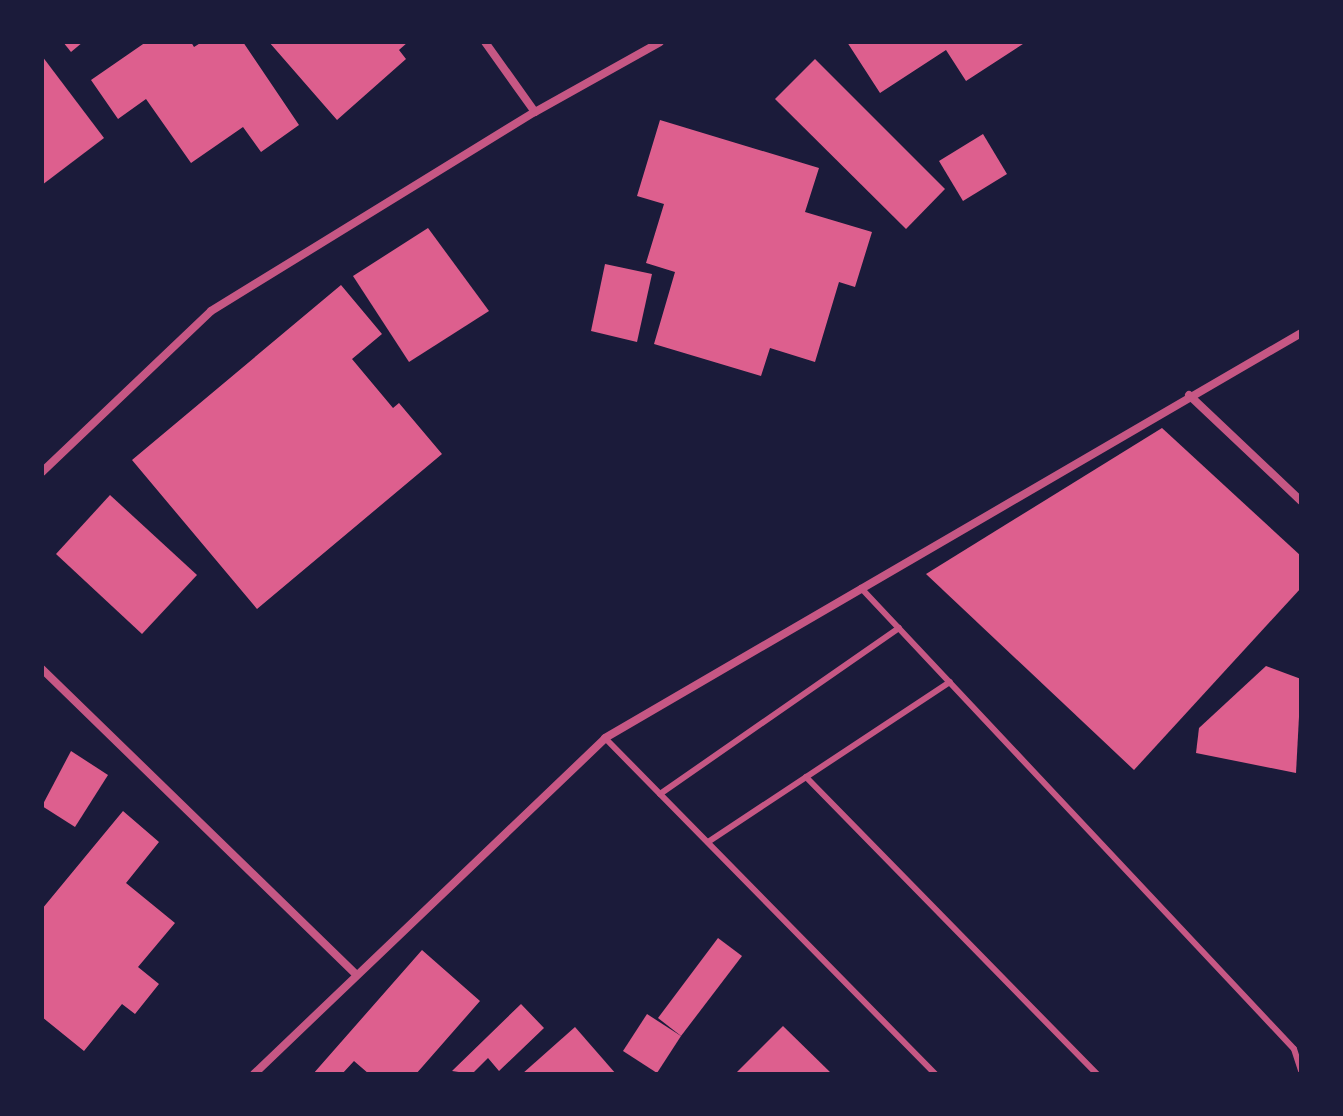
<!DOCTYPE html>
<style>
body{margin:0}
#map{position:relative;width:1343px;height:1116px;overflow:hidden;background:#1b1b3a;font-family:Manrope,sans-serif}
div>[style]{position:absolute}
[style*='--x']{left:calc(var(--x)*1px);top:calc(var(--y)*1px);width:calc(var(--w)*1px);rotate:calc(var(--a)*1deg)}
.building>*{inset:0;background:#dd5f8e}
.service>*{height:6px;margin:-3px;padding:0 3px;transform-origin:3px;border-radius:3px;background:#c65784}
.minor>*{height:8px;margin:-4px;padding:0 4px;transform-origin:4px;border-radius:4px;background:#c65784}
span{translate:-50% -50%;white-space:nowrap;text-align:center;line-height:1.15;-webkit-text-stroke:7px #1b1b3a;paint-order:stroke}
.frame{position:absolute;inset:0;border:44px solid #1b1b3a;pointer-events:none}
</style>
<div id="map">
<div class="building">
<div style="clip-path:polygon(63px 42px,83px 42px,71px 52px)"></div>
<div style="clip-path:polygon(146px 42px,191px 42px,194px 47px,202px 42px,243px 42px,299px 125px,261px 152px,243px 127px,191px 163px,146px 99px,118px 119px,91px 80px)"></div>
<div style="clip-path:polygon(269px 42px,408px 42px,399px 50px,406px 59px,337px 120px)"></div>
<div style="clip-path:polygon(847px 42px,1026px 42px,966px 81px,946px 50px,880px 93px)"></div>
<div style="clip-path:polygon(42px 56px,104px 138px,42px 185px)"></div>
<div style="clip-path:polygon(815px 59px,945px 189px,906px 229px,775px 99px)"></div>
<div style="clip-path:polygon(660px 120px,819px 168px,805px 212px,872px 232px,855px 287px,839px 282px,815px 362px,770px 348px,761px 376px,654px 344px,675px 272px,646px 263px,664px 204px,637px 196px)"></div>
<div style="clip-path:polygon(983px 134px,1007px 174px,963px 201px,939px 161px)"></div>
<div style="clip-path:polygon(428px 228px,489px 311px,409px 362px,353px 276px)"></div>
<div style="clip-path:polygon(605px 264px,652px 274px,637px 342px,591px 331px)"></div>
<div style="clip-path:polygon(341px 285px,382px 334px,352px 359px,393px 408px,399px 403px,442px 454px,257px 609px,132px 460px)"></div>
<div style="clip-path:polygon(1162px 428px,1301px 556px,1301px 588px,1134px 770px,926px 574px)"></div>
<div style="clip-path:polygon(110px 495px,197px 575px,142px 634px,56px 554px)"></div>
<div style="clip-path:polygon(1266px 666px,1301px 679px,1296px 773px,1196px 753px,1199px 728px)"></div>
<div style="clip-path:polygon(71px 751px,108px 775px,75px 827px,42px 806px)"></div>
<div style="clip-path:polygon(123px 811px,159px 842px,126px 883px,175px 923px,138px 967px,159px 984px,135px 1014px,122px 1004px,84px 1051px,42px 1017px,42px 909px)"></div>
<div style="clip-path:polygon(718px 938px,742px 956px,681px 1036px,658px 1018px)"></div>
<div style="clip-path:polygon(422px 950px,480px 1001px,416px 1074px,369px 1074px,354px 1061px,342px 1074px,313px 1074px)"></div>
<div style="clip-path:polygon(521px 1004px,544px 1028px,499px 1071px,488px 1058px,472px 1074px,452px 1071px)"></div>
<div style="clip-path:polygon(647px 1014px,681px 1036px,657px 1073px,623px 1051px)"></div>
<div style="clip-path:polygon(783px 1026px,832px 1074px,735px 1074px)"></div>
<div style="clip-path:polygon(575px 1027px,616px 1074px,522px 1074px)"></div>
</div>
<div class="service">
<div style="--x:861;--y:588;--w:632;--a:46.79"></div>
<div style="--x:1294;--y:1049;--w:23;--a:72"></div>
<div style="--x:605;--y:738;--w:471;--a:45.5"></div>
<div style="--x:806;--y:777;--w:416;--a:45.6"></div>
<div style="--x:660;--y:794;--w:291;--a:-34.8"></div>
<div style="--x:708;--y:842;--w:290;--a:-33.5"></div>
</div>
<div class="minor">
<div style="--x:485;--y:42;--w:86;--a:54.5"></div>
<div style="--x:1189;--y:395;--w:154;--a:43.4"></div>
<div style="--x:42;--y:472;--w:233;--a:-43.6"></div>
<div style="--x:211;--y:311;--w:380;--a:-31.6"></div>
<div style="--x:535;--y:112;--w:143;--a:-29.2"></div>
<div style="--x:42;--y:669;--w:438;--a:44.2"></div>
<div style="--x:254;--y:1074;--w:486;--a:-43.7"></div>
<div style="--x:605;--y:738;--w:805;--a:-30.19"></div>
</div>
<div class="frame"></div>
</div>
